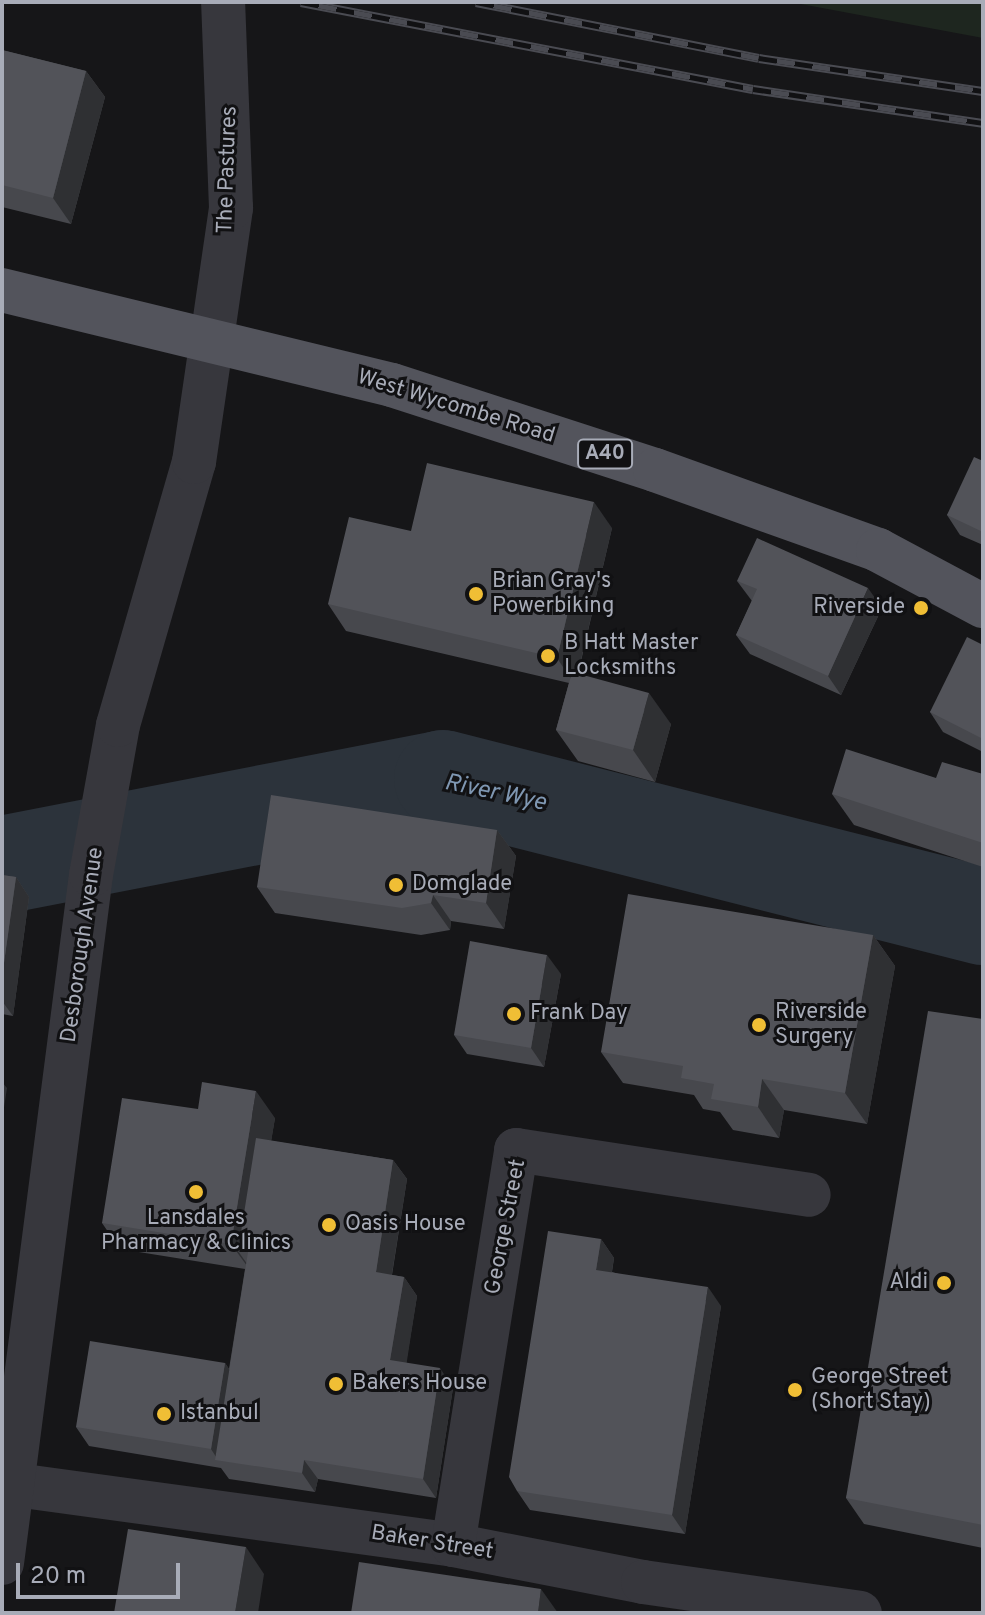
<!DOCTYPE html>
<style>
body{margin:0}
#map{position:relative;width:985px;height:1615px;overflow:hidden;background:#161618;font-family:Overpass,sans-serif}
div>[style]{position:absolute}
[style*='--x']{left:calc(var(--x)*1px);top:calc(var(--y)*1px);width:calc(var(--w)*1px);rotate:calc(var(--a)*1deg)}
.green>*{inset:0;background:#1e261f}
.river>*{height:98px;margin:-49px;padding:0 49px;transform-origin:49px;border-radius:49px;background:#2c333b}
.minor>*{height:44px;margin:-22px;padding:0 22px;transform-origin:22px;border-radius:22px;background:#37373d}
.major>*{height:44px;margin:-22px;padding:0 22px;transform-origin:22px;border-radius:22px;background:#53545c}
.rail>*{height:9px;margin-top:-4.5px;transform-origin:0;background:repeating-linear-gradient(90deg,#111113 0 18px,#4a4b52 0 36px);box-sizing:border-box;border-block:2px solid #4a4b52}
.wall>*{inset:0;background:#47484d}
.shaded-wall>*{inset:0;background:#2f3033}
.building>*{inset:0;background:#525359}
.dots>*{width:22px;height:22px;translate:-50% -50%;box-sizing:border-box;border:4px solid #111113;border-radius:50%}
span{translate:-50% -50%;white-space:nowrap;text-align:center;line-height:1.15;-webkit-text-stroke:6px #111113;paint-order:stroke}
.shield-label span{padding:2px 6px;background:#111113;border:2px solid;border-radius:6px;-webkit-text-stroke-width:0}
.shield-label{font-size:20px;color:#a8acb8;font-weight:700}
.street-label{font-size:22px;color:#a8acb8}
.poi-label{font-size:22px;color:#a8acb8}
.left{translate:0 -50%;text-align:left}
.right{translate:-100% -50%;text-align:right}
.water-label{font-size:24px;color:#7f97b2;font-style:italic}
.frame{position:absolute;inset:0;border:4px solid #a8acb8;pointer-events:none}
.scale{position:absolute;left:16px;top:1563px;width:164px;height:36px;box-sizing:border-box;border:4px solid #a8acb8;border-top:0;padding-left:10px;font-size:24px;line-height:28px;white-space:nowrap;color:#a8acb8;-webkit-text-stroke:6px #111113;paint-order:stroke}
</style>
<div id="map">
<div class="green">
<div style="clip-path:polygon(790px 2px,983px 2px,983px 38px)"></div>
</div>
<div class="river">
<div style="--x:2;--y:865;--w:449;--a:-11"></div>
<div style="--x:443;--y:779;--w:557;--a:14.24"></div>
</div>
<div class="minor">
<div style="--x:2;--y:1483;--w:455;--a:7.8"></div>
<div style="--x:453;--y:1545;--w:194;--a:11"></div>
<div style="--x:643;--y:1582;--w:219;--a:8.1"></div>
<div style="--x:453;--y:1545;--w:400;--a:-80.9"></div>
<div style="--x:516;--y:1150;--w:296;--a:8.7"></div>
<div style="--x:2;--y:1563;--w:694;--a:-82.63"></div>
<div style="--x:91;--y:875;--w:152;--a:-79.8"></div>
<div style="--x:118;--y:725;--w:274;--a:-73.9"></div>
<div style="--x:194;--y:462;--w:257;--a:-81.7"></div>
<div style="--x:231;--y:208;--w:206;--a:-92.2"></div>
</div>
<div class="major">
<div style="--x:2;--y:290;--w:401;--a:13.7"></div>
<div style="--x:392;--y:385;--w:276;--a:17.9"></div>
<div style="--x:655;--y:470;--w:237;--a:19.7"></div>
<div style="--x:878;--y:550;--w:119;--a:28.1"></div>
</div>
<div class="rail">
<div style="--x:301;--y:2;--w:460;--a:10.9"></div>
<div style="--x:753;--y:89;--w:232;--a:8.4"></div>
<div style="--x:476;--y:2;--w:288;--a:11.2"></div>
<div style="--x:759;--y:58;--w:226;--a:8.4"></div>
</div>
<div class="wall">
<div style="clip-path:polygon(2px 50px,86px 71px,105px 97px,71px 224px,2px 207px)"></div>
<div style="clip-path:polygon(983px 461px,983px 545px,960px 535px,947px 515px)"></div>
<div style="clip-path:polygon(612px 528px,578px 674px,671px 724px,655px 782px,578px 761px,556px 730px,569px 683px,346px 631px,328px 604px)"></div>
<div style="clip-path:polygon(737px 581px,882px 608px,841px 695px,750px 654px,736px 635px,752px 601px)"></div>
<div style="clip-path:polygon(983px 645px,983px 752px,943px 732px,930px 712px)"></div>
<div style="clip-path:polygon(983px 774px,983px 867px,854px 825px,832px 794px,936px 778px)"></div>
<div style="clip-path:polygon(497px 830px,516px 856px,504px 929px,451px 921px,450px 930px,421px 935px,275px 913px,257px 887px)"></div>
<div style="clip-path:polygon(2px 875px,16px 877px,29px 897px,13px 1016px,2px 1014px)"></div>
<div style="clip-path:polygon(873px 935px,895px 966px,867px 1124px,784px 1110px,779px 1138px,733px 1130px,720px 1112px,703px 1109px,694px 1095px,623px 1083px,601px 1052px)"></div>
<div style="clip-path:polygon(561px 974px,544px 1067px,467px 1054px,454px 1035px)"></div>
<div style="clip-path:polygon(983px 1019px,983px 1548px,864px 1524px,846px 1498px)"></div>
<div style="clip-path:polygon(198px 1109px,275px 1118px,271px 1141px,393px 1160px,407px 1179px,392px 1275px,404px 1277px,417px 1296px,406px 1363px,453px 1388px,436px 1498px,318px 1479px,315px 1492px,229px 1479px,221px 1468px,89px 1446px,76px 1427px,225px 1363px,229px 1369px,245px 1269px,120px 1249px,102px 1223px)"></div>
<div style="clip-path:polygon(601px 1239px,614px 1258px,612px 1272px,721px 1306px,685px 1534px,530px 1510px,517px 1491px)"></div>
</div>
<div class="shaded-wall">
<div style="clip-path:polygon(86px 71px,105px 97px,71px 224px,53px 198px)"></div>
<div style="clip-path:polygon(594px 502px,612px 528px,575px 685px,557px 658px)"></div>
<div style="clip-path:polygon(868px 588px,882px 608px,841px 695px,828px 676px)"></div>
<div style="clip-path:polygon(649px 693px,671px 724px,655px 782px,633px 750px)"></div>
<div style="clip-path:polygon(497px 830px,516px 856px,504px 929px,486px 903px)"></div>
<div style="clip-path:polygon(16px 877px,29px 897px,13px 1016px,2px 1001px,2px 977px)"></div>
<div style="clip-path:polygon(433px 895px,451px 921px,450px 930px,431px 903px)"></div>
<div style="clip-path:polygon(873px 935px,895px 966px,867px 1124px,845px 1093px)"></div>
<div style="clip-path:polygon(547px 955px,561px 974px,544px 1067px,531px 1048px)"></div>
<div style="clip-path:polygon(762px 1079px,784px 1110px,779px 1138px,758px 1107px)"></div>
<div style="clip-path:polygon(2px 1082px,7px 1088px,2px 1120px)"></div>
<div style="clip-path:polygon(256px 1091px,275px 1118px,252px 1258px,248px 1252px,238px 1251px,250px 1268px,250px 1270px,231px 1244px)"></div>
<div style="clip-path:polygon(393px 1160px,407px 1179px,389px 1292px,376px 1272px)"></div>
<div style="clip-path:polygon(601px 1239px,614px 1258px,609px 1289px,596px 1270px)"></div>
<div style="clip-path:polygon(404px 1277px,417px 1296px,404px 1380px,390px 1360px)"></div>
<div style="clip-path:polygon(708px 1287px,721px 1306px,685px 1534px,672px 1515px)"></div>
<div style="clip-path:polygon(225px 1363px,238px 1382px,218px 1460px,211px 1449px)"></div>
<div style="clip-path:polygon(440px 1368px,453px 1388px,436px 1498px,423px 1479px)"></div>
<div style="clip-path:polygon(304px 1460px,318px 1479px,315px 1492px,302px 1473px)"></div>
<div style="clip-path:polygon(246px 1547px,264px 1574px,258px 1613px,235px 1613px)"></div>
<div style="clip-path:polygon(541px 1589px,558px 1613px,538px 1613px)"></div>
</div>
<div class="building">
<div style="clip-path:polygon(2px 50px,86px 71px,53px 198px,2px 185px)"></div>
<div style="clip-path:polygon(974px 457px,983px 461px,983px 532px,947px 515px)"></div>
<div style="clip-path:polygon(427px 463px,594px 502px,557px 658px,328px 604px,349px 517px,411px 531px)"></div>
<div style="clip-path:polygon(757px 538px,868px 588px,828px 676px,736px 635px,757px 589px,737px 581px)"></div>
<div style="clip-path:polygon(967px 637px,983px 645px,983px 739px,930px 712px)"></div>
<div style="clip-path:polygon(572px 672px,649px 693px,633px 750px,556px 730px)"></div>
<div style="clip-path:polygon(846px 749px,936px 778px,942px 762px,983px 774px,983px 843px,832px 794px)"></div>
<div style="clip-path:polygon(271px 795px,497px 830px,486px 903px,433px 895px,431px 903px,402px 908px,257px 887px)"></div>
<div style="clip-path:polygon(2px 875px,16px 877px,2px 977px)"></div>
<div style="clip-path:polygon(628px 894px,873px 935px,845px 1093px,762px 1079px,758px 1107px,711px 1099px,714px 1084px,681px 1078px,683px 1066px,601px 1052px)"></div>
<div style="clip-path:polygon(470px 941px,547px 955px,531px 1048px,454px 1035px)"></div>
<div style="clip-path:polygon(928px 1011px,983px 1019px,983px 1525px,846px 1498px)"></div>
<div style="clip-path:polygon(202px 1082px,256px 1091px,231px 1244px,102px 1223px,122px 1098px,198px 1109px)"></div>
<div style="clip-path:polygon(256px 1138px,393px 1160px,376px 1272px,404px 1277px,390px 1360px,440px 1368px,423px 1479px,304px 1460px,302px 1473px,215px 1460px,248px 1252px,238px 1251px)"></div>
<div style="clip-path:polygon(548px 1231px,601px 1239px,596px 1270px,708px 1287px,672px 1515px,517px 1491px,509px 1477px)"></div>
<div style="clip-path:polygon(90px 1341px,225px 1363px,211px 1449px,76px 1427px)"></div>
<div style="clip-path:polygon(128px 1529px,246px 1547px,235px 1613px,114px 1613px)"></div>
<div style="clip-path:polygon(359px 1562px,541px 1589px,538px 1613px,351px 1613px)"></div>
</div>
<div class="dots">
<div style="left:476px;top:594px;background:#f0be35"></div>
<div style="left:921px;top:608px;background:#f0be35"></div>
<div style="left:548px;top:656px;background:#f0be35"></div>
<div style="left:396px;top:885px;background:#f0be35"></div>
<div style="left:514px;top:1014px;background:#f0be35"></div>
<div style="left:759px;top:1025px;background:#f0be35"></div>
<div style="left:196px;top:1192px;background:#f0be35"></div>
<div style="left:329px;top:1225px;background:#f0be35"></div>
<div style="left:944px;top:1283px;background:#f0be35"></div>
<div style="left:336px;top:1384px;background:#f0be35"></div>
<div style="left:795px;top:1390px;background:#f0be35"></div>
<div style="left:164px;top:1414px;background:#f0be35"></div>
</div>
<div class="shield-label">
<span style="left:605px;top:454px">A40</span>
</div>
<div class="street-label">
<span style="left:228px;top:170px;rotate:-88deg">The Pastures</span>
<span style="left:456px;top:407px;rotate:17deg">West Wycombe Road</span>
<span style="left:83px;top:945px;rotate:-82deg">Desborough Avenue</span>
<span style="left:506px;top:1227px;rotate:-79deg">George Street</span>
<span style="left:432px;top:1543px;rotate:9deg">Baker Street</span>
</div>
<div class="poi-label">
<span class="left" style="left:492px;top:594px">Brian Gray's<br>Powerbiking</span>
<span class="right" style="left:905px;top:608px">Riverside</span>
<span class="left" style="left:564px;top:656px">B Hatt Master<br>Locksmiths</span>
<span class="left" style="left:412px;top:885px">Domglade</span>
<span class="left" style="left:775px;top:1025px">Riverside<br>Surgery</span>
<span class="left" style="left:530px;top:1014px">Frank Day</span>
<span style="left:196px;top:1231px">Lansdales<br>Pharmacy &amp; Clinics</span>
<span class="left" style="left:345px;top:1225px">Oasis House</span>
<span class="right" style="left:928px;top:1283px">Aldi</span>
<span class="left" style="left:811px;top:1390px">George Street<br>(Short Stay)</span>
<span class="left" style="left:352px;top:1384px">Bakers House</span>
<span class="left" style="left:180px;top:1414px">Istanbul</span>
</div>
<div class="water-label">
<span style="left:495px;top:794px;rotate:12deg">River Wye</span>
</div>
<div class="frame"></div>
<div class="scale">20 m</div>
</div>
